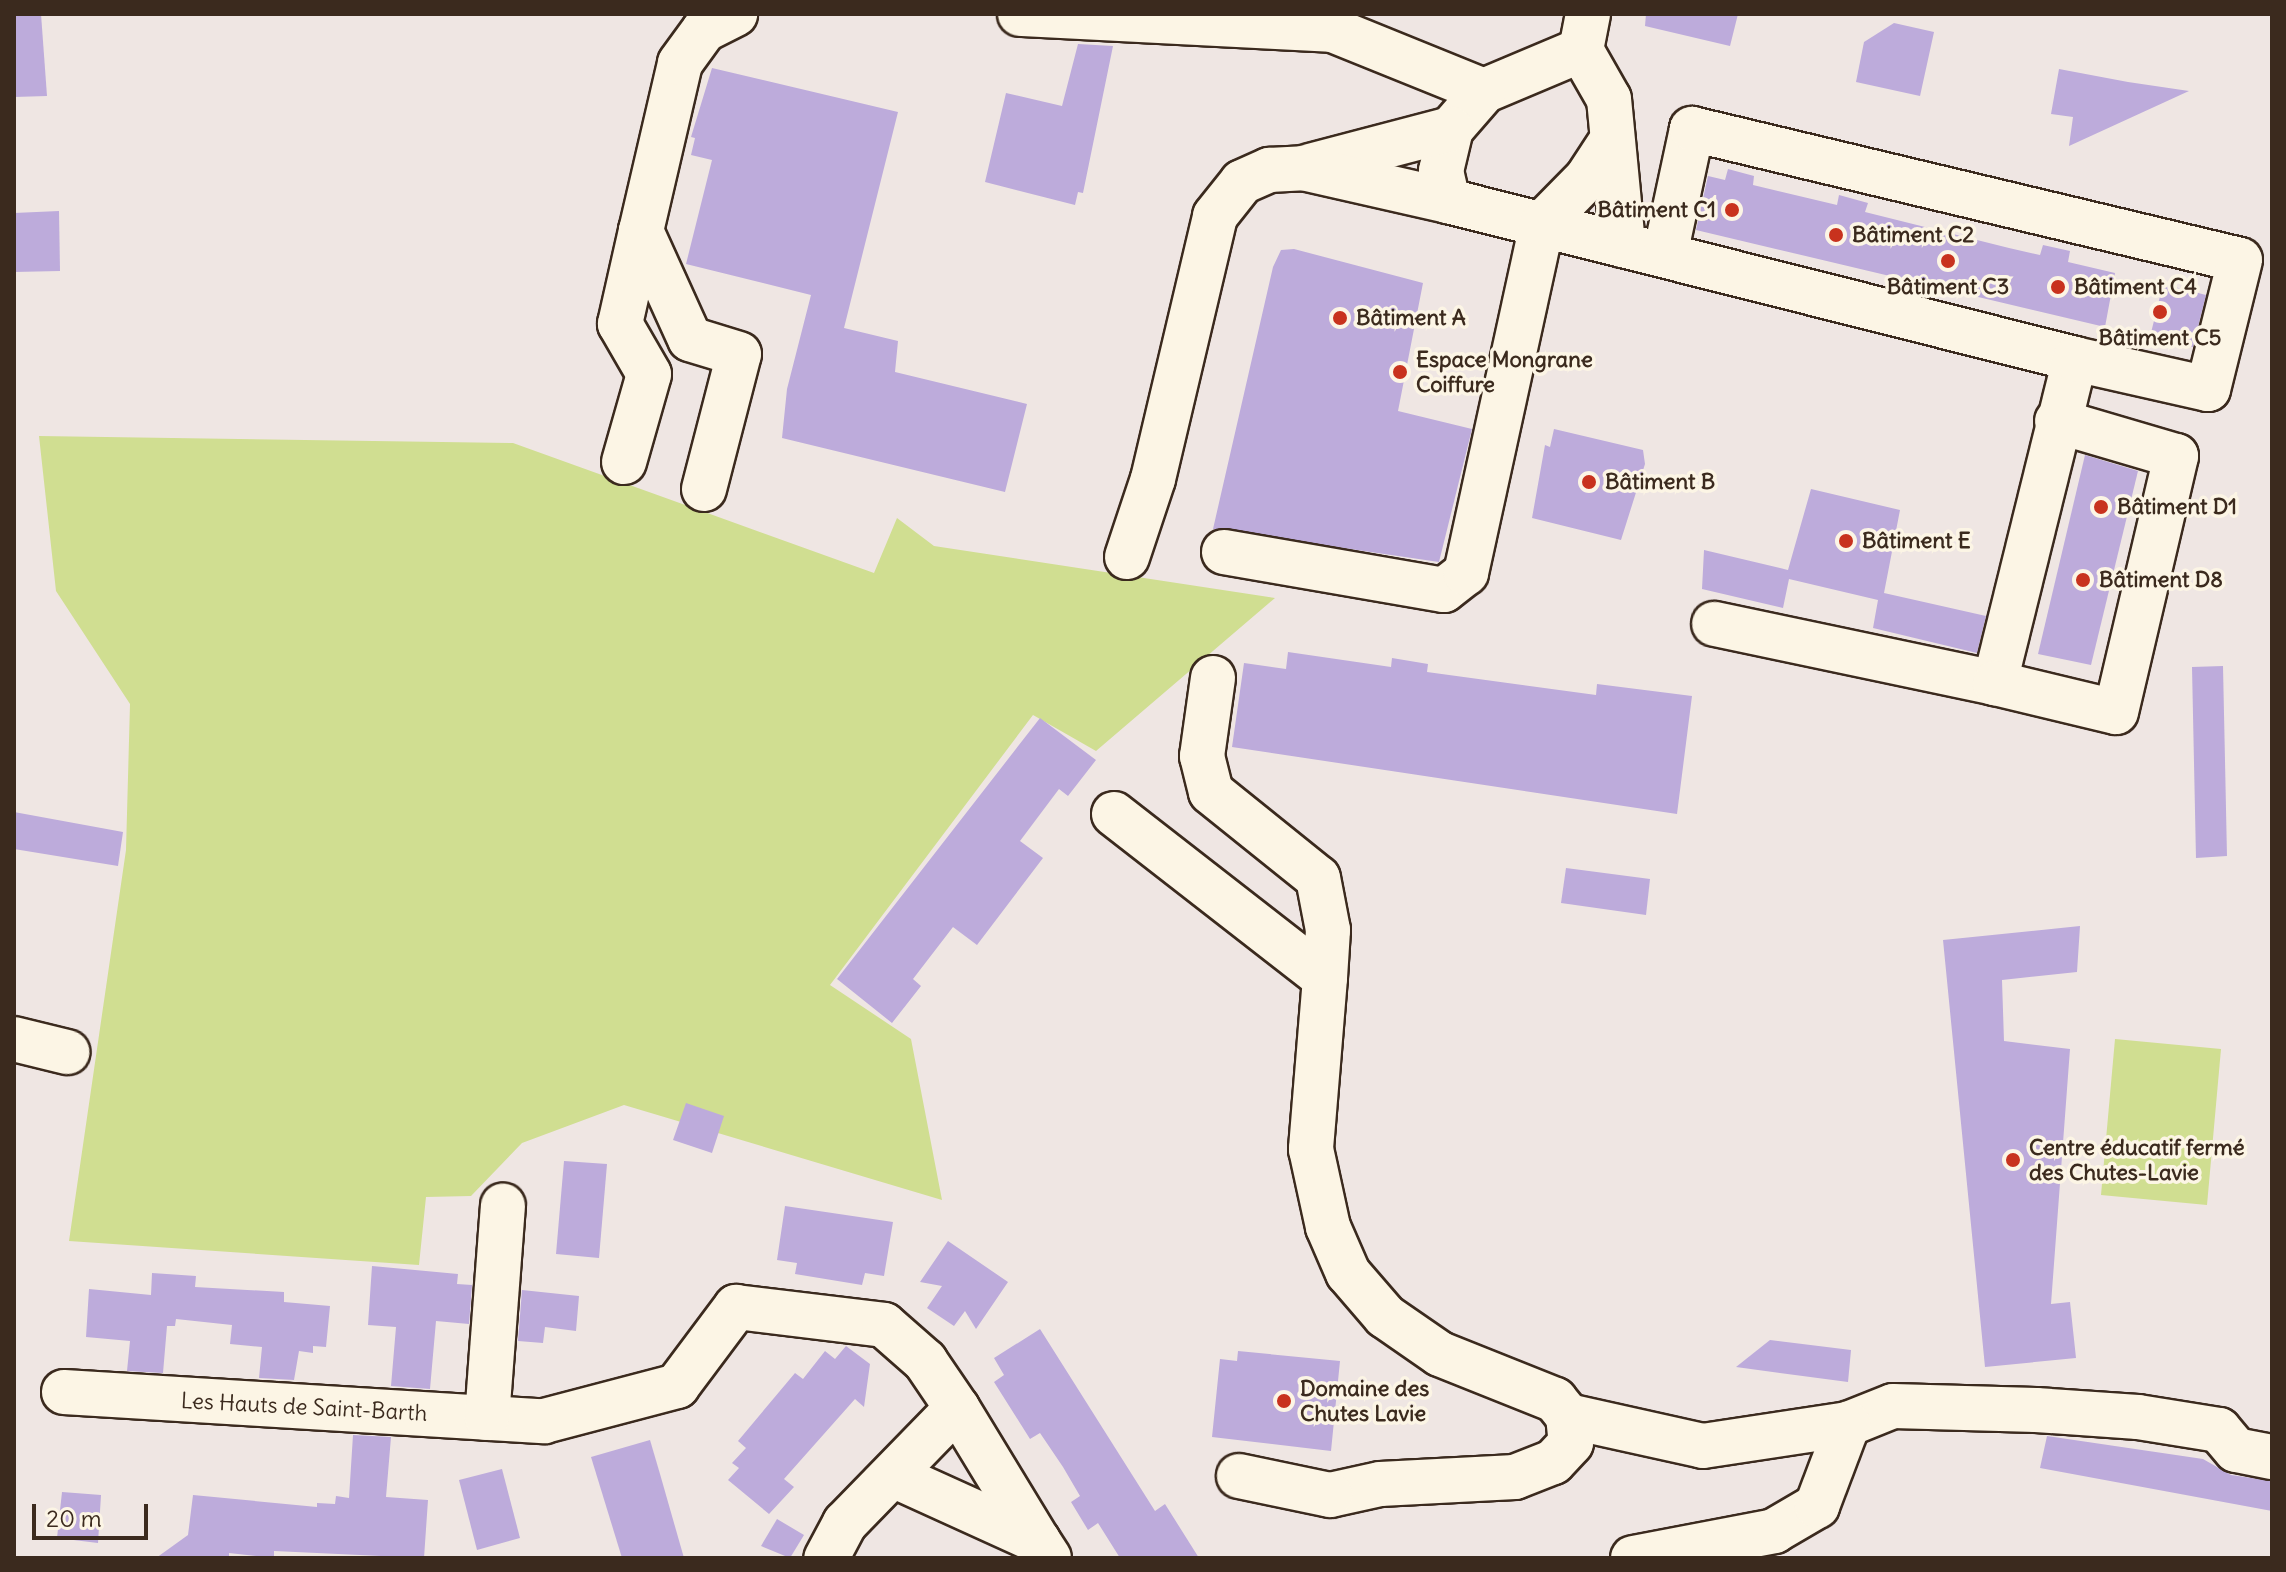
<!DOCTYPE html>
<meta charset="utf-8">
<style>
body{margin:0}
#map{position:relative;width:2286px;height:1572px;overflow:hidden;background:#efe6e3;font-family:Delius,sans-serif}
div>[style]{position:absolute}
[style*='--x']{left:calc(var(--x)*1px);top:calc(var(--y)*1px);width:calc(var(--w)*1px);rotate:calc(var(--a)*1deg)}
.green>*{inset:0;background:#d0de91}
.building>*{inset:0;background:#bdabdb}
.roads{filter:drop-shadow(2px 0 #3b2a1e) drop-shadow(-2px 0 #3b2a1e) drop-shadow(0 2px #3b2a1e) drop-shadow(0 -2px #3b2a1e)}
.minor>*{height:44px;margin:-22px;padding:0 22px;transform-origin:22px;border-radius:22px;background:#fcf5e5}
.dots>*{width:22px;height:22px;translate:-50% -50%;box-sizing:border-box;border:4px solid #fcf5e5;border-radius:50%}
span{translate:-50% -50%;white-space:nowrap;text-align:center;line-height:1.15;-webkit-text-stroke:7px #fcf5e5;paint-order:stroke}
.poi-label{font-size:22px;color:#3b2a1e;font-weight:700}
.right{translate:-100% -50%;text-align:right}
.left{translate:0 -50%;text-align:left}
.street-label{font-size:22px;color:#3b2a1e}
.frame{position:absolute;inset:0;border:16px solid #3b2a1e;pointer-events:none}
.scale{position:absolute;left:32px;top:1504px;width:116px;height:36px;box-sizing:border-box;border:4px solid #3b2a1e;border-top:0;padding-left:10px;font-size:24px;line-height:28px;white-space:nowrap;color:#3b2a1e;-webkit-text-stroke:6px #fcf5e5;paint-order:stroke}
</style>
<div id="map">
<div class="green">
<div style="clip-path:polygon(39px 436px,513px 443px,874px 573px,897px 518px,934px 546px,1275px 598px,1096px 751px,1033px 715px,830px 985px,911px 1039px,942px 1200px,624px 1105px,522px 1143px,471px 1196px,426px 1197px,419px 1265px,69px 1241px,126px 850px,130px 704px,56px 591px)"></div>
<div style="clip-path:polygon(2115px 1039px,2221px 1049px,2207px 1205px,2101px 1195px)"></div>
</div>
<div class="building">
<div style="clip-path:polygon(14px 14px,41px 14px,47px 96px,14px 97px)"></div>
<div style="clip-path:polygon(1646px 14px,1738px 14px,1730px 46px,1645px 26px)"></div>
<div style="clip-path:polygon(1894px 23px,1934px 32px,1920px 96px,1856px 82px,1864px 42px)"></div>
<div style="clip-path:polygon(1078px 44px,1113px 46px,1083px 193px,1078px 192px,1075px 205px,985px 182px,1006px 93px,1062px 106px)"></div>
<div style="clip-path:polygon(712px 68px,898px 112px,844px 328px,898px 341px,895px 372px,1027px 404px,1005px 492px,782px 438px,787px 389px,811px 295px,686px 264px,712px 160px,691px 155px,695px 138px,691px 137px)"></div>
<div style="clip-path:polygon(2059px 69px,2128px 82px,2189px 91px,2069px 146px,2073px 117px,2051px 114px)"></div>
<div style="clip-path:polygon(1728px 169px,1754px 176px,1753px 185px,1837px 205px,1839px 195px,1868px 203px,1865px 212px,2009px 248px,2040px 255px,2043px 245px,2070px 251px,2068px 262px,2115px 273px,2105px 327px,1696px 230px,1708px 176px,1725px 180px)"></div>
<div style="clip-path:polygon(59px 211px,60px 271px,14px 272px,14px 213px)"></div>
<div style="clip-path:polygon(1294px 249px,1423px 283px,1398px 411px,1472px 429px,1439px 562px,1213px 529px,1273px 267px,1281px 250px)"></div>
<div style="clip-path:polygon(2163px 284px,2206px 295px,2193px 347px,2150px 337px)"></div>
<div style="clip-path:polygon(1554px 429px,1643px 450px,1645px 464px,1621px 540px,1532px 518px,1545px 445px,1550px 447px)"></div>
<div style="clip-path:polygon(2085px 455px,2138px 471px,2091px 665px,2038px 654px)"></div>
<div style="clip-path:polygon(1811px 489px,1900px 510px,1884px 593px,1986px 616px,1977px 653px,1873px 628px,1878px 600px,1789px 579px,1783px 608px,1702px 589px,1704px 550px,1788px 570px)"></div>
<div style="clip-path:polygon(1288px 652px,1391px 667px,1392px 658px,1428px 664px,1427px 672px,1596px 695px,1597px 684px,1692px 696px,1677px 814px,1232px 747px,1244px 663px,1286px 669px)"></div>
<div style="clip-path:polygon(2223px 666px,2227px 856px,2196px 858px,2192px 667px)"></div>
<div style="clip-path:polygon(1040px 718px,1096px 760px,1068px 796px,1059px 789px,1020px 841px,1043px 858px,977px 945px,953px 927px,913px 979px,921px 986px,892px 1023px,837px 979px)"></div>
<div style="clip-path:polygon(14px 812px,123px 832px,118px 866px,14px 849px)"></div>
<div style="clip-path:polygon(1566px 868px,1650px 879px,1646px 915px,1561px 903px)"></div>
<div style="clip-path:polygon(2080px 926px,2077px 972px,2002px 980px,2004px 1041px,2070px 1049px,2051px 1304px,2070px 1302px,2076px 1358px,1985px 1367px,1943px 940px)"></div>
<div style="clip-path:polygon(686px 1103px,724px 1116px,712px 1153px,673px 1140px)"></div>
<div style="clip-path:polygon(564px 1161px,607px 1164px,599px 1258px,556px 1254px)"></div>
<div style="clip-path:polygon(785px 1206px,893px 1222px,884px 1276px,865px 1273px,862px 1285px,795px 1274px,797px 1263px,777px 1260px)"></div>
<div style="clip-path:polygon(948px 1241px,1008px 1282px,976px 1329px,965px 1311px,954px 1326px,927px 1308px,942px 1286px,920px 1282px)"></div>
<div style="clip-path:polygon(372px 1266px,458px 1274px,457px 1284px,472px 1285px,469px 1324px,436px 1321px,430px 1389px,391px 1386px,396px 1327px,368px 1325px)"></div>
<div style="clip-path:polygon(152px 1273px,196px 1276px,195px 1287px,284px 1292px,284px 1302px,330px 1306px,326px 1347px,313px 1346px,313px 1353px,299px 1351px,294px 1380px,259px 1378px,262px 1347px,230px 1344px,232px 1325px,176px 1319px,175px 1326px,167px 1326px,163px 1373px,127px 1371px,130px 1341px,86px 1337px,89px 1289px,151px 1295px)"></div>
<div style="clip-path:polygon(522px 1290px,579px 1296px,576px 1331px,545px 1327px,543px 1343px,518px 1341px)"></div>
<div style="clip-path:polygon(1040px 1329px,1155px 1511px,1165px 1504px,1199px 1558px,1120px 1558px,1098px 1523px,1088px 1530px,1071px 1502px,1080px 1496px,1063px 1467px,1040px 1433px,1030px 1439px,994px 1382px,1004px 1375px,994px 1358px)"></div>
<div style="clip-path:polygon(1770px 1340px,1851px 1350px,1848px 1382px,1736px 1367px)"></div>
<div style="clip-path:polygon(846px 1346px,870px 1364px,864px 1407px,855px 1399px,784px 1479px,794px 1487px,769px 1514px,728px 1480px,739px 1468px,732px 1463px,746px 1448px,738px 1441px,795px 1373px,803px 1379px,825px 1351px,835px 1359px)"></div>
<div style="clip-path:polygon(1238px 1351px,1340px 1361px,1331px 1451px,1212px 1437px,1220px 1359px,1237px 1361px)"></div>
<div style="clip-path:polygon(353px 1435px,391px 1437px,386px 1497px,428px 1500px,424px 1558px,274px 1551px,274px 1558px,229px 1553px,229px 1558px,156px 1558px,188px 1535px,193px 1495px,317px 1507px,317px 1503px,335px 1504px,336px 1496px,349px 1498px)"></div>
<div style="clip-path:polygon(2047px 1436px,2203px 1459px,2231px 1475px,2272px 1481px,2272px 1511px,2040px 1468px)"></div>
<div style="clip-path:polygon(650px 1440px,660px 1474px,684px 1558px,622px 1558px,591px 1457px)"></div>
<div style="clip-path:polygon(502px 1469px,520px 1538px,477px 1550px,459px 1480px)"></div>
<div style="clip-path:polygon(62px 1492px,101px 1495px,98px 1543px,57px 1538px)"></div>
<div style="clip-path:polygon(777px 1519px,804px 1535px,790px 1558px,761px 1546px)"></div>
</div>
<div class="roads">
<div class="minor">
<div style="--x:1020;--y:14;--w:313;--a:2.9"></div>
<div style="--x:1333;--y:30;--w:163;--a:22"></div>
<div style="--x:1581;--y:50;--w:105;--a:157.1"></div>
<div style="--x:1484;--y:91;--w:50;--a:131"></div>
<div style="--x:1451;--y:129;--w:43;--a:103.4"></div>
<div style="--x:1441;--y:171;--w:31;--a:77"></div>
<div style="--x:1448;--y:201;--w:647;--a:14.14"></div>
<div style="--x:2075;--y:359;--w:334;--a:103.9"></div>
<div style="--x:1995;--y:683;--w:287;--a:-168.1"></div>
<div style="--x:1581;--y:50;--w:56;--a:60.3"></div>
<div style="--x:1609;--y:99;--w:147;--a:84.5"></div>
<div style="--x:1581;--y:50;--w:37;--a:-79"></div>
<div style="--x:1310;--y:166;--w:146;--a:-14.7"></div>
<div style="--x:1665;--y:255;--w:129;--a:-77.9"></div>
<div style="--x:1692;--y:129;--w:563;--a:13.44"></div>
<div style="--x:2240;--y:260;--w:133;--a:103.9"></div>
<div style="--x:2208;--y:389;--w:136;--a:-167.3"></div>
<div style="--x:624;--y:462;--w:91;--a:-74.1"></div>
<div style="--x:649;--y:374;--w:58;--a:-120.1"></div>
<div style="--x:620;--y:324;--w:95;--a:-77.3"></div>
<div style="--x:704;--y:489;--w:139;--a:-75.5"></div>
<div style="--x:739;--y:354;--w:51;--a:-163"></div>
<div style="--x:690;--y:339;--w:119;--a:-114.4"></div>
<div style="--x:641;--y:231;--w:172;--a:-76.9"></div>
<div style="--x:680;--y:63;--w:41;--a:-54"></div>
<div style="--x:704;--y:30;--w:35;--a:-27"></div>
<div style="--x:1224;--y:552;--w:223;--a:9.8"></div>
<div style="--x:1444;--y:590;--w:28;--a:-38"></div>
<div style="--x:1466;--y:573;--w:357;--a:-77.7"></div>
<div style="--x:1542;--y:224;--w:64;--a:-45.6"></div>
<div style="--x:1587;--y:178;--w:42;--a:-56.7"></div>
<div style="--x:1127;--y:557;--w:82;--a:-71.6"></div>
<div style="--x:1153;--y:479;--w:270;--a:-76.7"></div>
<div style="--x:1215;--y:216;--w:43;--a:-51.5"></div>
<div style="--x:1242;--y:182;--w:30;--a:-24"></div>
<div style="--x:1269;--y:170;--w:34;--a:-3"></div>
<div style="--x:1303;--y:168;--w:149;--a:12.8"></div>
<div style="--x:1213;--y:678;--w:79;--a:98"></div>
<div style="--x:1202;--y:756;--w:37;--a:76"></div>
<div style="--x:1211;--y:792;--w:137;--a:38.8"></div>
<div style="--x:1318;--y:878;--w:53;--a:79.1"></div>
<div style="--x:1328;--y:930;--w:48;--a:93.6"></div>
<div style="--x:1995;--y:683;--w:124;--a:13.5"></div>
<div style="--x:2116;--y:712;--w:263;--a:-76.8"></div>
<div style="--x:2176;--y:456;--w:124;--a:-163.6"></div>
<div style="--x:1114;--y:814;--w:267;--a:37.9"></div>
<div style="--x:1325;--y:978;--w:172;--a:94.7"></div>
<div style="--x:1311;--y:1149;--w:80;--a:77.7"></div>
<div style="--x:1328;--y:1227;--w:50;--a:66.5"></div>
<div style="--x:1348;--y:1273;--w:57;--a:49.3"></div>
<div style="--x:1385;--y:1316;--w:67;--a:34.6"></div>
<div style="--x:1440;--y:1354;--w:124;--a:21.8"></div>
<div style="--x:1555;--y:1400;--w:21;--a:51"></div>
<div style="--x:1568;--y:1416;--w:27;--a:84"></div>
<div style="--x:1571;--y:1443;--w:26;--a:133"></div>
<div style="--x:1553;--y:1462;--w:41;--a:158.5"></div>
<div style="--x:1515;--y:1477;--w:135;--a:177"></div>
<div style="--x:1380;--y:1484;--w:51;--a:167.6"></div>
<div style="--x:1330;--y:1495;--w:93;--a:-168.2"></div>
<div style="--x:14;--y:1039;--w:55;--a:13.8"></div>
<div style="--x:64;--y:1392;--w:481;--a:3.5"></div>
<div style="--x:544;--y:1421;--w:138;--a:-14.7"></div>
<div style="--x:677;--y:1386;--w:99;--a:-53.2"></div>
<div style="--x:736;--y:1307;--w:149;--a:6.9"></div>
<div style="--x:884;--y:1325;--w:55;--a:41.3"></div>
<div style="--x:925;--y:1361;--w:57;--a:55.8"></div>
<div style="--x:957;--y:1408;--w:161;--a:134.2"></div>
<div style="--x:845;--y:1523;--w:40;--a:118"></div>
<div style="--x:957;--y:1408;--w:156;--a:58.7"></div>
<div style="--x:1568;--y:1416;--w:138;--a:12.5"></div>
<div style="--x:1703;--y:1446;--w:147;--a:-8.6"></div>
<div style="--x:1848;--y:1424;--w:48;--a:-21.8"></div>
<div style="--x:1893;--y:1406;--w:143;--a:1.6"></div>
<div style="--x:2036;--y:1410;--w:102;--a:3.9"></div>
<div style="--x:2138;--y:1417;--w:82;--a:9.1"></div>
<div style="--x:2219;--y:1430;--w:26;--a:50"></div>
<div style="--x:2236;--y:1450;--w:37;--a:11"></div>
<div style="--x:487;--y:1418;--w:213;--a:-85.7"></div>
<div style="--x:895;--y:1476;--w:157;--a:24.4"></div>
<div style="--x:1038;--y:1541;--w:20;--a:57"></div>
<div style="--x:1633;--y:1558;--w:144;--a:-10.8"></div>
<div style="--x:1774;--y:1531;--w:50;--a:-30.2"></div>
<div style="--x:1817;--y:1506;--w:88;--a:-69.3"></div>
</div>
</div>
<div class="dots">
<div style="left:1732px;top:210px;background:#c8321e"></div>
<div style="left:1836px;top:235px;background:#c8321e"></div>
<div style="left:1948px;top:261px;background:#c8321e"></div>
<div style="left:2058px;top:287px;background:#c8321e"></div>
<div style="left:2160px;top:312px;background:#c8321e"></div>
<div style="left:1340px;top:318px;background:#c8321e"></div>
<div style="left:1400px;top:372px;background:#c8321e"></div>
<div style="left:1589px;top:482px;background:#c8321e"></div>
<div style="left:2101px;top:507px;background:#c8321e"></div>
<div style="left:1846px;top:541px;background:#c8321e"></div>
<div style="left:2083px;top:580px;background:#c8321e"></div>
<div style="left:2013px;top:1160px;background:#c8321e"></div>
<div style="left:1284px;top:1401px;background:#c8321e"></div>
</div>
<div class="poi-label">
<span class="right" style="left:1716px;top:210px">Bâtiment C1</span>
<span class="left" style="left:1852px;top:235px">Bâtiment C2</span>
<span style="left:1948px;top:287px">Bâtiment C3</span>
<span class="left" style="left:2074px;top:287px">Bâtiment C4</span>
<span class="left" style="left:1356px;top:318px">Bâtiment A</span>
<span style="left:2160px;top:338px">Bâtiment C5</span>
<span class="left" style="left:1416px;top:372px">Espace Mongrane<br>Coiffure</span>
<span class="left" style="left:1605px;top:482px">Bâtiment B</span>
<span class="left" style="left:2117px;top:507px">Bâtiment D1</span>
<span class="left" style="left:1862px;top:541px">Bâtiment E</span>
<span class="left" style="left:2099px;top:580px">Bâtiment D8</span>
<span class="left" style="left:2029px;top:1160px">Centre éducatif fermé<br>des Chutes-Lavie</span>
<span class="left" style="left:1300px;top:1401px">Domaine des<br>Chutes Lavie</span>
</div>
<div class="street-label">
<span style="left:304px;top:1407px;rotate:3deg">Les Hauts de Saint-Barth</span>
</div>
<div class="frame"></div>
<div class="scale">20 m</div>
</div>
